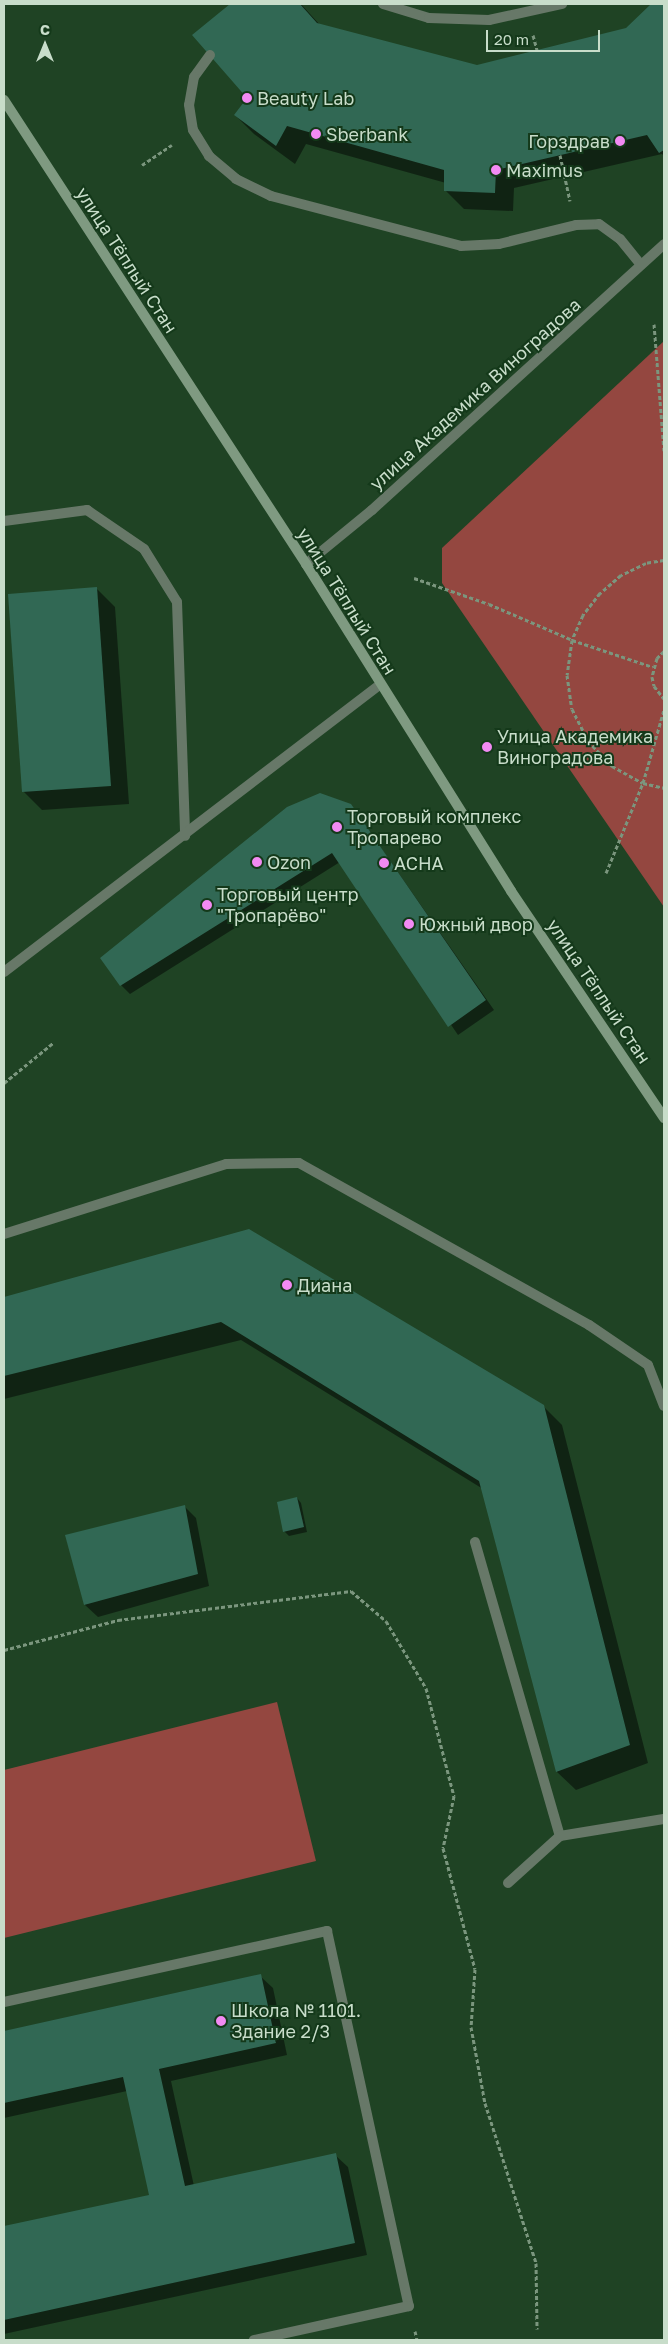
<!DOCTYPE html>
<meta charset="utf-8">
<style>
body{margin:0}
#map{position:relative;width:668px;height:2344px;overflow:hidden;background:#1f4324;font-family:"Golos Text",sans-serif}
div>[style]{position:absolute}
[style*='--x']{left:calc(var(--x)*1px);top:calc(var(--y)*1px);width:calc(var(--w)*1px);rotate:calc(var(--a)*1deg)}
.green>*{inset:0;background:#944740}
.shadow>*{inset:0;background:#0007}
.building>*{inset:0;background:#316854}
.path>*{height:3px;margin-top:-1.5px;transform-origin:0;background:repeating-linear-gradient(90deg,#7b967e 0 4px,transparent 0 6.5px)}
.lane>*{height:10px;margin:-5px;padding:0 5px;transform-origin:5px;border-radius:5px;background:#677868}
.street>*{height:10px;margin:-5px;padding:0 5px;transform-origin:5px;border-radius:5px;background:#677868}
.secondary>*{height:10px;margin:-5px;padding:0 5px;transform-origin:5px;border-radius:5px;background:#7f9a81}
.dots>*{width:14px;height:14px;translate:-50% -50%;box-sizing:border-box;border:2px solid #14391a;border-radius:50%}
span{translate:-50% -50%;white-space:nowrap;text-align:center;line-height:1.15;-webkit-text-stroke:4px #14391a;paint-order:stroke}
.poi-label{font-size:18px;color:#c8ddca}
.left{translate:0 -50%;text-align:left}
.right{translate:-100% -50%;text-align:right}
.street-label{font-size:18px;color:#c8ddca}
.frame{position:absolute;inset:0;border:5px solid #c8ddca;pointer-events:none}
.north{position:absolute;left:20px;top:20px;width:50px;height:50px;-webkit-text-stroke:4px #14391a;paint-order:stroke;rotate:0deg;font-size:14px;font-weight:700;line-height:20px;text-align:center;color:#c8ddca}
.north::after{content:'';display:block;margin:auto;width:18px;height:22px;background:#c8ddca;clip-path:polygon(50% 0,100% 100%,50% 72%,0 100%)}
.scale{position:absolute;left:486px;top:30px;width:114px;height:22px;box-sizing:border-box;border:2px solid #c8ddca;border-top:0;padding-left:6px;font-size:15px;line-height:18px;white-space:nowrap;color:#c8ddca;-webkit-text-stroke:4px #14391a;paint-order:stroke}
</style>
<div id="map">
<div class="green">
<div style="clip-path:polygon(664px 341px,664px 907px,442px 583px,442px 548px)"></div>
<div style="clip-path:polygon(277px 1702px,316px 1861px,4px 1938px,4px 1770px)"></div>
</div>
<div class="shadow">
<div style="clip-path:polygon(232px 4px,301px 4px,320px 25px,477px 67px,626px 29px,653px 4px,664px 4px,664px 156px,662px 154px,514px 188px,513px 211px,464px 209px,446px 191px,446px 183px,306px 144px,295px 164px,254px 134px,235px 115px,248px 98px,194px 35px)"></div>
<div style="clip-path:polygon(97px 589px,115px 607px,129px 804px,42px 810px,23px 791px)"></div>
<div style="clip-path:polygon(351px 805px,494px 1010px,458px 1035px,340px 862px,130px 994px,121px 985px)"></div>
<div style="clip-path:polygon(248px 1231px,543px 1406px,562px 1425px,648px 1763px,576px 1790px,557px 1772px,483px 1489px,241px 1340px,4px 1399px,4px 1298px)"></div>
<div style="clip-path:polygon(297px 1498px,301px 1503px,307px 1532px,289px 1536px,284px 1531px)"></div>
<div style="clip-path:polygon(184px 1506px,196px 1518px,209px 1586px,98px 1617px,85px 1605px,67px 1536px)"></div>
<div style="clip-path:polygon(260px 1976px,273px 1988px,287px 2055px,171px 2081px,194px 2186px,335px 2155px,348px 2167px,367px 2255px,4px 2334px,4px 2228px,150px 2196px,127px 2091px,4px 2118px,4px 2032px)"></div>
</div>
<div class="building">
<div style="clip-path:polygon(230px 4px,300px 4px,317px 23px,477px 65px,626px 28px,651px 4px,664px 4px,664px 150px,659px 153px,647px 135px,496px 170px,495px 193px,444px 191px,444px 170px,287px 126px,276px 146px,234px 115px,247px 98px,192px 35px)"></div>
<div style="clip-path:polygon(97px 587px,111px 786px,22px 792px,8px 594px)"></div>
<div style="clip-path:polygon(320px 793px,351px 804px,486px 1000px,448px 1027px,332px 853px,120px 986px,100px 958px,287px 807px)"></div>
<div style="clip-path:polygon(249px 1229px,544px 1405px,630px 1745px,556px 1772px,479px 1481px,221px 1322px,4px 1376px,4px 1297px)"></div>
<div style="clip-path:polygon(297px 1497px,304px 1527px,283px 1532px,277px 1502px)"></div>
<div style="clip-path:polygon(185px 1505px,198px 1574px,84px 1605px,65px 1535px)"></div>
<div style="clip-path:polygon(261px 1974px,276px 2043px,159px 2069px,185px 2186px,336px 2153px,355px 2243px,4px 2320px,4px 2226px,149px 2195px,123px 2077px,4px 2103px,4px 2031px)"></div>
</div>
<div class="path">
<div style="--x:533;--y:35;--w:16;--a:75"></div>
<div style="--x:560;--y:155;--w:47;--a:77.7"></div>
<div style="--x:142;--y:165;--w:36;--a:-34"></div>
<div style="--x:654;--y:324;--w:127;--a:85.5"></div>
<div style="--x:664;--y:560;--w:18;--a:171"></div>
<div style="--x:646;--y:563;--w:28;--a:154"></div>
<div style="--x:621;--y:575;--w:28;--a:139"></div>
<div style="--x:600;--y:593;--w:28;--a:128"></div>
<div style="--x:583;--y:615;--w:27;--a:114"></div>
<div style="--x:572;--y:640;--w:35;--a:98"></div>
<div style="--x:567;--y:675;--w:34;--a:82"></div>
<div style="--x:572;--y:709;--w:36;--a:63"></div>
<div style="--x:588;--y:741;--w:35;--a:46"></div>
<div style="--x:612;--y:766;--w:35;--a:29"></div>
<div style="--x:643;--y:783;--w:22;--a:13"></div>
<div style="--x:414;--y:578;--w:79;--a:19.1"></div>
<div style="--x:489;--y:604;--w:90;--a:23.4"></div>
<div style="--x:572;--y:640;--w:85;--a:18.4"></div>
<div style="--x:664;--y:651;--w:10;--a:135"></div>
<div style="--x:657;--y:658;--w:20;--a:105"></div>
<div style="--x:652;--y:677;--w:9;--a:77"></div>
<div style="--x:654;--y:686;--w:16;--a:52"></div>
<div style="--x:606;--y:873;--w:97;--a:-67.7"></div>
<div style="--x:643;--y:783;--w:76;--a:-74"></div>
<div style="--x:4;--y:1083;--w:63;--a:-39.2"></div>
<div style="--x:4;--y:1650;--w:118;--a:-14.7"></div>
<div style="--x:118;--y:1620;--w:235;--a:-7.1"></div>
<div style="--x:351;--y:1591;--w:46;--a:40.6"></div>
<div style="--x:386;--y:1621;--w:78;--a:59.2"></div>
<div style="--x:426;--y:1688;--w:112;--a:75.5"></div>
<div style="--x:454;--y:1796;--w:53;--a:101.9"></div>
<div style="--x:443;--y:1848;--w:125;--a:75.2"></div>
<div style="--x:475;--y:1969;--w:58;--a:93.9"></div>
<div style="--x:471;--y:2027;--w:77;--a:79.6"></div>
<div style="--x:485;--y:2103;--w:168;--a:72.3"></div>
<div style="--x:536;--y:2263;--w:66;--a:89.1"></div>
<div style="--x:415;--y:2331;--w:9;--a:77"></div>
</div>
<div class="lane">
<div style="--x:383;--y:4;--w:48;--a:16.9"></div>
<div style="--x:429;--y:18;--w:60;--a:1.9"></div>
<div style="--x:489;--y:20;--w:75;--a:-12.4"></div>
<div style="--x:210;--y:55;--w:27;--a:126"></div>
<div style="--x:194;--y:77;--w:28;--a:100"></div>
<div style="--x:189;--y:105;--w:25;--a:81"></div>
<div style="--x:193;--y:130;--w:31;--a:58"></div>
<div style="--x:209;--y:156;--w:35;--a:40"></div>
<div style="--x:236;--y:179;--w:39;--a:26"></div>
<div style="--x:271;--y:196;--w:196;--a:14.7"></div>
<div style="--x:461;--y:246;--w:38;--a:-3"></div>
<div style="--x:499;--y:244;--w:79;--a:-13.9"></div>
<div style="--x:576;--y:225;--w:23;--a:-2"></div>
<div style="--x:599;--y:224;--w:26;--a:36"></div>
<div style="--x:620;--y:239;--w:33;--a:51"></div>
<div style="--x:4;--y:521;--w:84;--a:-7.5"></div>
<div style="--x:87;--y:510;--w:69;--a:34.4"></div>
<div style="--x:144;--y:549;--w:62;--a:58.1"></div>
<div style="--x:177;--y:602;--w:234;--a:88"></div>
<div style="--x:4;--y:972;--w:474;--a:-37.4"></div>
<div style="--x:4;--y:1234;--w:233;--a:-17.5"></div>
<div style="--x:226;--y:1164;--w:73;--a:-0.8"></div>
<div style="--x:299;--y:1163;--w:332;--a:29.2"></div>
<div style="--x:589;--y:1325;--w:71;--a:34.1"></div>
<div style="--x:648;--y:1365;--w:44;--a:68.7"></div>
<div style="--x:475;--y:1542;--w:306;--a:73.9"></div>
<div style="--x:508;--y:1883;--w:70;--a:-42.1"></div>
<div style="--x:560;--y:1836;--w:105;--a:-9.3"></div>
<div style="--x:4;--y:2002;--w:331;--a:-12.4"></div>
<div style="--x:327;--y:1931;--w:384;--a:77.7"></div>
<div style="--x:409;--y:2306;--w:159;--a:167.6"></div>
</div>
<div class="street">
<div style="--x:306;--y:564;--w:85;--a:-39.3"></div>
<div style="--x:372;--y:510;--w:395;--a:-42.3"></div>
</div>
<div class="secondary">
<div style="--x:4;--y:100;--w:554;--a:56.94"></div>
<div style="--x:306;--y:564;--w:386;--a:57.9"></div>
<div style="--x:511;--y:891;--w:274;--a:56"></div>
</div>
<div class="dots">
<div style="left:247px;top:98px;background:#f28af3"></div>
<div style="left:316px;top:134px;background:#f28af3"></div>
<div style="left:620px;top:141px;background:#f28af3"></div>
<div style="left:496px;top:170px;background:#f28af3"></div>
<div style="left:487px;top:747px;background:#f28af3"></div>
<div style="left:337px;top:827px;background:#f28af3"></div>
<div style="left:257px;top:862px;background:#f28af3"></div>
<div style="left:384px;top:863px;background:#f28af3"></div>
<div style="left:207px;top:905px;background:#f28af3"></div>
<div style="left:409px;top:924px;background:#f28af3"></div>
<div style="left:287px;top:1285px;background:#f28af3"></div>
<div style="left:221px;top:2021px;background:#f28af3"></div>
</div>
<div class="poi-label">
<span class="left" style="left:257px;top:98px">Beauty Lab</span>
<span class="left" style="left:326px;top:134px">Sberbank</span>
<span class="right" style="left:610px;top:141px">Горздрав</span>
<span class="left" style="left:506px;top:170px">Maximus</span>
<span class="left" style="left:497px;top:747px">Улица Академика<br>Виноградова</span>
<span class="left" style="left:347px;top:827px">Торговый комплекс<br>Тропарево</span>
<span class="left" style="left:267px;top:862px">Ozon</span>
<span class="left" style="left:394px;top:863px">АСНА</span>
<span class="left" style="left:217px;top:905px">Торговый центр<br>"Тропарёво"</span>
<span class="left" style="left:419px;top:924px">Южный двор</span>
<span class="left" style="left:297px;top:1285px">Диана</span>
<span class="left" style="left:231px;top:2021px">Школа № 1101.<br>Здание 2/3</span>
</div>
<div class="street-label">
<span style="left:127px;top:260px;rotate:57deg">улица Тёплый Стан</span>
<span style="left:475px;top:394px;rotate:-42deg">улица Академика Виноградова</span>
<span style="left:347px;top:601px;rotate:58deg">улица Тёплый Стан</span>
<span style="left:599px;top:991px;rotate:56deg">улица Тёплый Стан</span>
</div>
<div class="frame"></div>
<div class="north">С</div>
<div class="scale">20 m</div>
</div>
